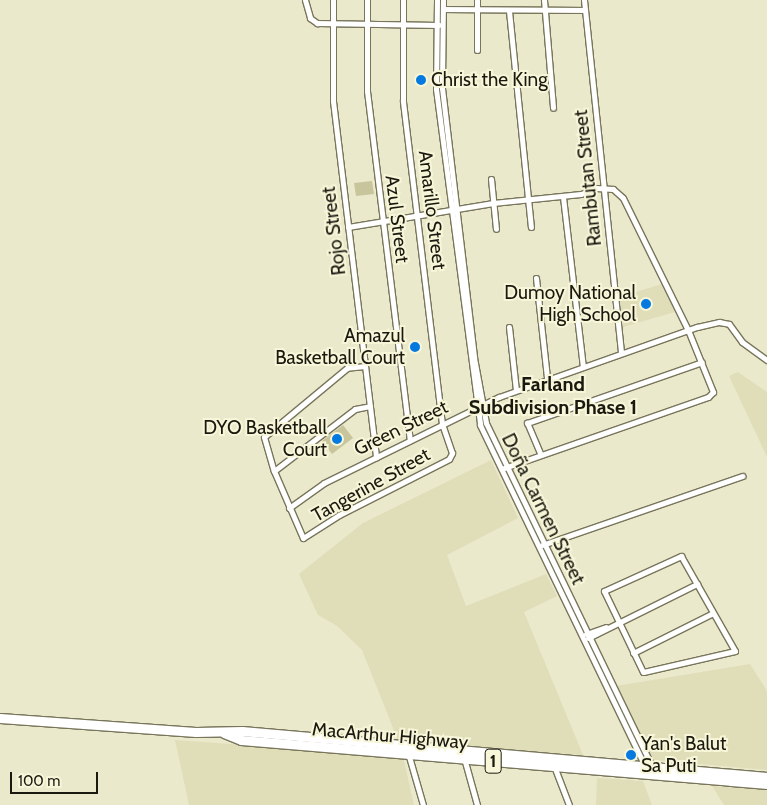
<!DOCTYPE html>
<meta charset="utf-8">
<style>
body{margin:0}
#map{position:relative;width:767px;height:805px;overflow:hidden;background:#ebe9cc;font-family:Cabin,sans-serif}
div>[style]{position:absolute}
[style*='--x']{left:calc(var(--x)*1px);top:calc(var(--y)*1px);width:calc(var(--w)*1px);rotate:calc(var(--a)*1deg)}
.built>*{inset:0;background:#e0ddb9}
.green>*{inset:0;background:#c8c49b}
.roads{filter:drop-shadow(1px 0 #78755b) drop-shadow(-1px 0 #78755b) drop-shadow(0 1px #78755b) drop-shadow(0 -1px #78755b)}
.street>*{height:5px;margin:-2.5px;padding:0 2.5px;transform-origin:2.5px;border-radius:2.5px;background:#fff}
.highway>*{height:9px;margin:-4.5px;padding:0 4.5px;transform-origin:4.5px;border-radius:4.5px;background:#fff}
.dots>*{width:14px;height:14px;translate:-50% -50%;box-sizing:border-box;border:2px solid #f8f6d9;border-radius:50%}
span{translate:-50% -50%;white-space:nowrap;text-align:center;line-height:1.15;-webkit-text-stroke:4px #f8f6d9;paint-order:stroke}
.shield-label span{padding:1px 4px;background:#f8f6d9;border:1px solid;border-radius:4px;-webkit-text-stroke-width:0}
.shield-label{font-size:18px;color:#1a190f;font-weight:700}
.poi-label{font-size:19px;color:#1a190f}
.left{translate:0 -50%;text-align:left}
.right{translate:-100% -50%;text-align:right}
.street-label{font-size:19px;color:#1a190f}
.neighbourhood-label{font-size:20px;color:#1a190f;font-weight:700}
.scale{position:absolute;left:10px;top:772px;width:88px;height:22px;box-sizing:border-box;border:2px solid #1a190f;border-top:0;padding-left:6px;font-size:15px;line-height:18px;white-space:nowrap;color:#1a190f;-webkit-text-stroke:4px #f8f6d9;paint-order:stroke}
</style>
<div id="map">
<div class="built">
<div style="clip-path:polygon(662px 284px,675px 312px,623px 327px,619px 297px)"></div>
<div style="clip-path:polygon(738px 372px,767px 392px,767px 457px,729px 376px)"></div>
<div style="clip-path:polygon(491px 460px,518px 518px,447px 555px,466px 606px,546px 574px,557px 596px,524px 612px,583px 755px,399px 743px,362px 650px,337px 626px,318px 615px,299px 574px,363px 523px)"></div>
<div style="clip-path:polygon(750px 664px,767px 691px,767px 770px,653px 760px,616px 686px)"></div>
<div style="clip-path:polygon(175px 740px,403px 756px,414px 805px,189px 805px)"></div>
<div style="clip-path:polygon(597px 778px,643px 781px,652px 805px,596px 805px)"></div>
<div style="clip-path:polygon(712px 786px,767px 790px,767px 805px,724px 805px)"></div>
</div>
<div class="green">
<div style="clip-path:polygon(372px 181px,374px 194px,356px 196px,354px 183px)"></div>
<div style="clip-path:polygon(343px 425px,353px 438px,332px 454px,322px 441px)"></div>
</div>
<div class="roads">
<div class="street">
<div style="--x:305;--y:0;--w:19;--a:74"></div>
<div style="--x:310;--y:18;--w:9;--a:36"></div>
<div style="--x:317;--y:23;--w:122;--a:0.9"></div>
<div style="--x:333;--y:0;--w:101;--a:90"></div>
<div style="--x:333;--y:101;--w:359;--a:83.1"></div>
<div style="--x:367;--y:0;--w:91;--a:90"></div>
<div style="--x:367;--y:91;--w:352;--a:83"></div>
<div style="--x:437;--y:0;--w:89;--a:90.6"></div>
<div style="--x:436;--y:89;--w:339;--a:82.5"></div>
<div style="--x:480;--y:425;--w:379;--a:64.2"></div>
<div style="--x:443;--y:0;--w:88;--a:90.7"></div>
<div style="--x:442;--y:88;--w:277;--a:83.2"></div>
<div style="--x:475;--y:363;--w:61;--a:79.6"></div>
<div style="--x:486;--y:423;--w:383;--a:64.2"></div>
<div style="--x:477;--y:0;--w:50;--a:90"></div>
<div style="--x:544;--y:0;--w:108;--a:85.2"></div>
<div style="--x:584;--y:0;--w:355;--a:84"></div>
<div style="--x:443;--y:9;--w:142;--a:0.4"></div>
<div style="--x:509;--y:11;--w:217;--a:84.2"></div>
<div style="--x:491;--y:179;--w:50;--a:84.3"></div>
<div style="--x:563;--y:197;--w:170;--a:83.3"></div>
<div style="--x:348;--y:227;--w:147;--a:-9.4"></div>
<div style="--x:493;--y:203;--w:88;--a:-5.8"></div>
<div style="--x:581;--y:194;--w:16;--a:-22"></div>
<div style="--x:596;--y:188;--w:17;--a:3"></div>
<div style="--x:613;--y:189;--w:13;--a:42"></div>
<div style="--x:623;--y:198;--w:147;--a:63.8"></div>
<div style="--x:688;--y:330;--w:67;--a:68"></div>
<div style="--x:713;--y:392;--w:7;--a:135"></div>
<div style="--x:708;--y:397;--w:216;--a:160.8"></div>
<div style="--x:536;--y:278;--w:101;--a:83.7"></div>
<div style="--x:509;--y:327;--w:63;--a:83.7"></div>
<div style="--x:365;--y:366;--w:18;--a:174"></div>
<div style="--x:347;--y:368;--w:108;--a:140.3"></div>
<div style="--x:264;--y:437;--w:35;--a:74"></div>
<div style="--x:274;--y:471;--w:73;--a:66.6"></div>
<div style="--x:303;--y:538;--w:43;--a:-32.6"></div>
<div style="--x:339;--y:515;--w:123;--a:-27"></div>
<div style="--x:449;--y:459;--w:7;--a:-63"></div>
<div style="--x:452;--y:453;--w:31;--a:-109"></div>
<div style="--x:442;--y:424;--w:326;--a:-96.9"></div>
<div style="--x:403;--y:100;--w:100;--a:-90"></div>
<div style="--x:540;--y:453;--w:33;--a:-113"></div>
<div style="--x:527;--y:423;--w:185;--a:-19.2"></div>
<div style="--x:274;--y:471;--w:102;--a:-37.4"></div>
<div style="--x:355;--y:409;--w:15;--a:-11"></div>
<div style="--x:289;--y:508;--w:43;--a:-35.5"></div>
<div style="--x:324;--y:483;--w:195;--a:-26.2"></div>
<div style="--x:499;--y:397;--w:210;--a:-19.5"></div>
<div style="--x:697;--y:327;--w:23;--a:-13"></div>
<div style="--x:719;--y:322;--w:10;--a:11"></div>
<div style="--x:729;--y:324;--w:22;--a:54"></div>
<div style="--x:742;--y:342;--w:31;--a:36"></div>
<div style="--x:542;--y:545;--w:212;--a:-19"></div>
<div style="--x:681;--y:556;--w:109;--a:60.4"></div>
<div style="--x:735;--y:651;--w:94;--a:167.1"></div>
<div style="--x:643;--y:672;--w:90;--a:-115.7"></div>
<div style="--x:604;--y:591;--w:85;--a:-24.4"></div>
<div style="--x:586;--y:634;--w:21;--a:-19"></div>
<div style="--x:588;--y:638;--w:122;--a:-26.4"></div>
<div style="--x:633;--y:653;--w:89;--a:-26.6"></div>
<div style="--x:408;--y:753;--w:54;--a:73.9"></div>
<div style="--x:464;--y:758;--w:49;--a:74.5"></div>
<div style="--x:554;--y:766;--w:42;--a:69"></div>
</div>
<div class="highway">
<div style="--x:0;--y:718;--w:196;--a:4.1"></div>
<div style="--x:196;--y:732;--w:46;--a:-1.2"></div>
<div style="--x:242;--y:731;--w:527;--a:5.01"></div>
<div style="--x:224;--y:733;--w:18;--a:22"></div>
<div style="--x:241;--y:740;--w:528;--a:4.78"></div>
</div>
</div>
<div class="dots">
<div style="left:421px;top:80px;background:#047ae1"></div>
<div style="left:646px;top:304px;background:#047ae1"></div>
<div style="left:415px;top:347px;background:#047ae1"></div>
<div style="left:337px;top:439px;background:#047ae1"></div>
<div style="left:631px;top:755px;background:#047ae1"></div>
</div>
<div class="shield-label">
<span style="left:493px;top:761px">1</span>
</div>
<div class="poi-label">
<span class="left" style="left:431px;top:80px">Christ the King</span>
<span class="right" style="left:636px;top:304px">Dumoy National<br>High School</span>
<span class="right" style="left:405px;top:347px">Amazul<br>Basketball Court</span>
<span class="right" style="left:327px;top:439px">DYO Basketball<br>Court</span>
<span class="left" style="left:641px;top:755px">Yan's Balut<br>Sa Puti</span>
</div>
<div class="street-label">
<span style="left:588px;top:178px;rotate:-96deg">Rambutan Street</span>
<span style="left:432px;top:210px;rotate:83deg">Amarillo Street</span>
<span style="left:397px;top:219px;rotate:83deg">Azul Street</span>
<span style="left:334px;top:231px;rotate:-97deg">Rojo Street</span>
<span style="left:401px;top:428px;rotate:-26deg">Green Street</span>
<span style="left:371px;top:485px;rotate:-29deg">Tangerine Street</span>
<span style="left:543px;top:509px;rotate:64deg">Doña Carmen Street</span>
<span style="left:390px;top:736px;rotate:5deg">MacArthur Highway</span>
</div>
<div class="neighbourhood-label">
<span style="left:553px;top:396px">Farland<br>Subdivision Phase 1</span>
</div>
<div class="scale">100 m</div>
</div>
